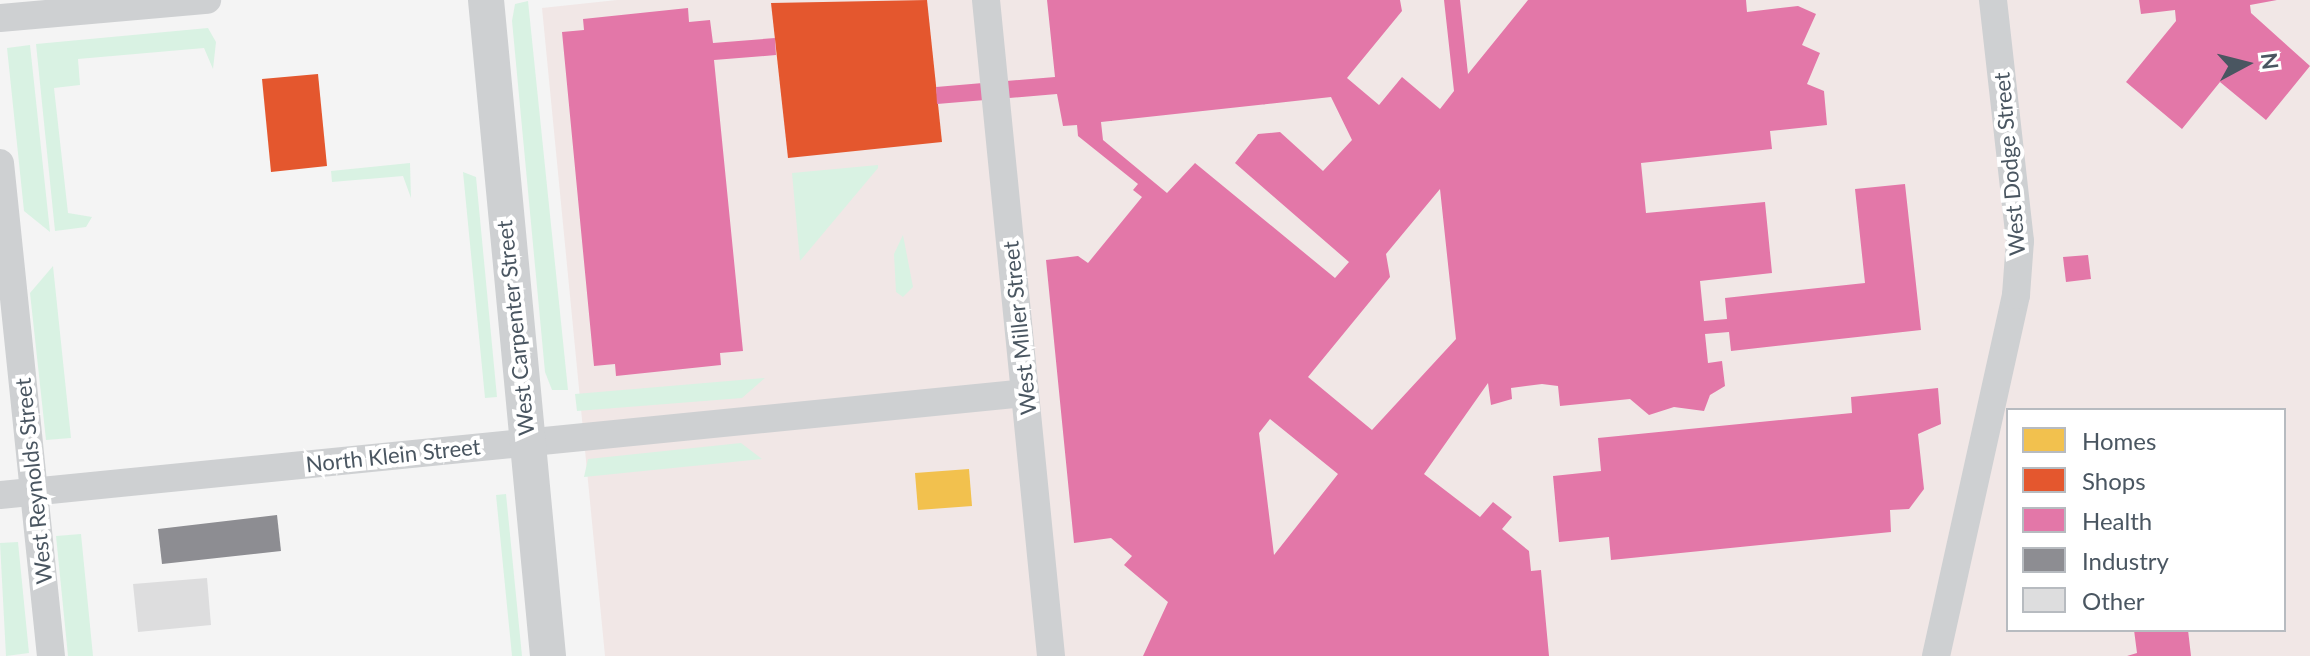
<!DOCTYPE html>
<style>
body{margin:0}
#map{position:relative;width:2310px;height:656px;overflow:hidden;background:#f4f4f4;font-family:Lato,sans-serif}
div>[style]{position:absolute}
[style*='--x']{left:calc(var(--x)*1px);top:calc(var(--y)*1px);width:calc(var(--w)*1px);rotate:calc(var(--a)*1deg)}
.medical>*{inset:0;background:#f1e7e6}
.green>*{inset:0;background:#d9f2e3}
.homes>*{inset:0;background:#f2c14e}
.shops>*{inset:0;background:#e4572e}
.health>*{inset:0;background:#e377a8}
.industry>*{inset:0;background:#8d8d92}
.building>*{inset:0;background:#ddddde}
.minor>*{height:28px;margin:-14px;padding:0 14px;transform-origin:14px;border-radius:14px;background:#ced0d2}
.tertiary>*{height:36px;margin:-18px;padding:0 18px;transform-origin:18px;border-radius:18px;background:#ced0d2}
span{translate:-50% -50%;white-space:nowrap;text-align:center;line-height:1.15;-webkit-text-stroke:8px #fff;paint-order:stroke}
.street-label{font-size:22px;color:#4a5661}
.legend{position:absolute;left:2006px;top:408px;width:280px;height:224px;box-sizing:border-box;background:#fff;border:2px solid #b7bbc0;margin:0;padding:10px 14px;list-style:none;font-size:24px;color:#4a5661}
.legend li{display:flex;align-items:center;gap:16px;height:40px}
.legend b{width:40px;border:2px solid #b7bbc0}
.north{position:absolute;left:2206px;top:24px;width:80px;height:80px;-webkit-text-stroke:6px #fff;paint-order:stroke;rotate:83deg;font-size:22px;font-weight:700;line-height:32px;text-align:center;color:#4a5661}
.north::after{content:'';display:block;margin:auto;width:28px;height:36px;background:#4a5661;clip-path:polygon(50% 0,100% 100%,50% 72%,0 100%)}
</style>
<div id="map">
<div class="medical">
<div style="clip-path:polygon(evenodd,617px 0,2310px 0,2310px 656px,605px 656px,542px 8px,617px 0,2008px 410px,2284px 410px,2284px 630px,2008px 630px,2008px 410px)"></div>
</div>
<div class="green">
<div style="clip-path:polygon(528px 1px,568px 390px,552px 390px,545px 372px,512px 21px,515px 4px)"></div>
<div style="clip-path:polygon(208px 28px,216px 42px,213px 69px,204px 48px,78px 59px,80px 85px,54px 88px,68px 213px,92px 217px,86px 227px,55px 231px,36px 44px)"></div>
<div style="clip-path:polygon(30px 45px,50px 232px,24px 211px,7px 48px)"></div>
<div style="clip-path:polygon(410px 163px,411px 198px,403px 176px,332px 182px,331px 171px)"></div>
<div style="clip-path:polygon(878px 165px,878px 168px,800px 261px,792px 173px)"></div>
<div style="clip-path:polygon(463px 172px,476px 177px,497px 397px,485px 398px)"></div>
<div style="clip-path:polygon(903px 235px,913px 287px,903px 297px,896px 292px,894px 254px)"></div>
<div style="clip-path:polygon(53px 266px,71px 438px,46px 440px,30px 293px)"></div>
<div style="clip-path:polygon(765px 378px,742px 398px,577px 411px,575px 394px)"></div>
<div style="clip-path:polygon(741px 443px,762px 459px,584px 477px,588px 459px)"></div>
<div style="clip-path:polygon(506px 494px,522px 656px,512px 656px,496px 495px)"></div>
<div style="clip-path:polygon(81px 534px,93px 656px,68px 656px,56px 536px)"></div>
<div style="clip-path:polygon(18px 542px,29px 653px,6px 656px,0 543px)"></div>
</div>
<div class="homes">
<div style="clip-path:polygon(969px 469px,972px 506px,918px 510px,915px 473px)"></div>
</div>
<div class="shops">
<div style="clip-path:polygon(927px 0,942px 142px,788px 158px,771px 3px)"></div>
<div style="clip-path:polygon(318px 74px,327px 166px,271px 172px,262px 79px)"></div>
</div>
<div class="health">
<div style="clip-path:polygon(evenodd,1047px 0,1400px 0,1402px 11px,1347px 78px,1379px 105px,1402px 77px,1440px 109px,1454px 91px,1444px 0,1460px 0,1468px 74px,1528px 0,1746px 0,1747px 12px,1798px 6px,1816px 14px,1802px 45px,1820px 53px,1807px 84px,1824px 91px,1827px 125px,1770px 131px,1772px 149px,1641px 163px,1646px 213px,1765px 202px,1772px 273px,1700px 281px,1704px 321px,1727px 319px,1725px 298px,1865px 283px,1855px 189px,1905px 184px,1921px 330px,1731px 351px,1729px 332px,1705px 334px,1708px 363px,1722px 361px,1725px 386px,1710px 395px,1704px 411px,1674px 407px,1649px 415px,1630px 399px,1560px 406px,1558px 386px,1542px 384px,1511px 388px,1512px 399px,1491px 405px,1488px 383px,1424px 474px,1480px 517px,1493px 502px,1512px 517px,1502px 529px,1529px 551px,1531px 571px,1541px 570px,1549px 656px,1143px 656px,1168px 602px,1124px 565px,1132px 556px,1111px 538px,1074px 543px,1046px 260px,1078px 256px,1088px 263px,1142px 197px,1133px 190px,1138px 184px,1078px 136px,1077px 125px,1063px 126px,1057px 94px,937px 104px,936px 87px,1055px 77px,1047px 0,1331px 97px,1352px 140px,1323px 171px,1280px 132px,1258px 134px,1235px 163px,1349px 262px,1335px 278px,1195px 163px,1167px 193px,1103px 140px,1101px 122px,1331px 97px,1047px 0,1440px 189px,1456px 339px,1372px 430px,1308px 377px,1390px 277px,1386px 254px,1440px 189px,1047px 0,1270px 419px,1338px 474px,1274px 555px,1259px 433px,1270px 419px)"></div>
<div style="clip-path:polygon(2139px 0,2277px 0,2250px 5px,2251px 13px,2310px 66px,2266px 120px,2220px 82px,2182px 129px,2126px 82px,2176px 21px,2175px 10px,2141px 14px)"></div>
<div style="clip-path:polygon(688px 8px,689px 22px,710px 20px,713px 43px,775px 38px,776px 55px,714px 60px,743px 351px,720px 353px,721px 365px,616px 376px,615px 364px,594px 366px,562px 32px,584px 30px,583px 19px)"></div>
<div style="clip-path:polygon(2088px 255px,2091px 279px,2066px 282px,2063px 257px)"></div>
<div style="clip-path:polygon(1938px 388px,1941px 424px,1918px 434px,1924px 489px,1909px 509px,1890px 510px,1891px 532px,1611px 560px,1609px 537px,1559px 542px,1553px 476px,1601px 471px,1598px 438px,1852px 413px,1851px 397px)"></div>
<div style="clip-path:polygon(2134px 630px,2188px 630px,2191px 656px,2127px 656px,2137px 653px)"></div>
</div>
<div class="industry">
<div style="clip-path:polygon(277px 515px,281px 551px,162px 564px,158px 529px)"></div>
</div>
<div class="building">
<div style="clip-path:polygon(207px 578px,211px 625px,138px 632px,133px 584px)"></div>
</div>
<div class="minor">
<div style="--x:986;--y:0;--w:659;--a:84.34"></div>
<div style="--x:0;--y:18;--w:208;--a:-5"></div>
<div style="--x:0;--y:163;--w:496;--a:84.1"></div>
<div style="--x:0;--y:495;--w:1030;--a:-5.68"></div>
<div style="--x:1936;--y:656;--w:370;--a:-77.5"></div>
<div style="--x:2016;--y:295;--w:54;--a:-85.8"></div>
<div style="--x:2020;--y:241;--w:243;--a:-96.4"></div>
</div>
<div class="tertiary">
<div style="--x:486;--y:0;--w:659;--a:84.6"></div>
</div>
<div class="street-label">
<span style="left:2009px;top:164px;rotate:-95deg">West Dodge Street</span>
<span style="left:515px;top:328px;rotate:-96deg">West Carpenter Street</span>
<span style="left:1019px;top:328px;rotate:-96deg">West Miller Street</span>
<span style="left:393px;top:455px;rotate:-6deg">North Klein Street</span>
<span style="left:33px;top:481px;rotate:-96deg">West Reynolds Street</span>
</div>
<ul class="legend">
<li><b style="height:22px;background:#f2c14e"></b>Homes</li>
<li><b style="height:22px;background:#e4572e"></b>Shops</li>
<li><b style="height:22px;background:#e377a8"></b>Health</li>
<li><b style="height:22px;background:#8d8d92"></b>Industry</li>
<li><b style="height:22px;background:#ddddde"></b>Other</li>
</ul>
<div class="north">N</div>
</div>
